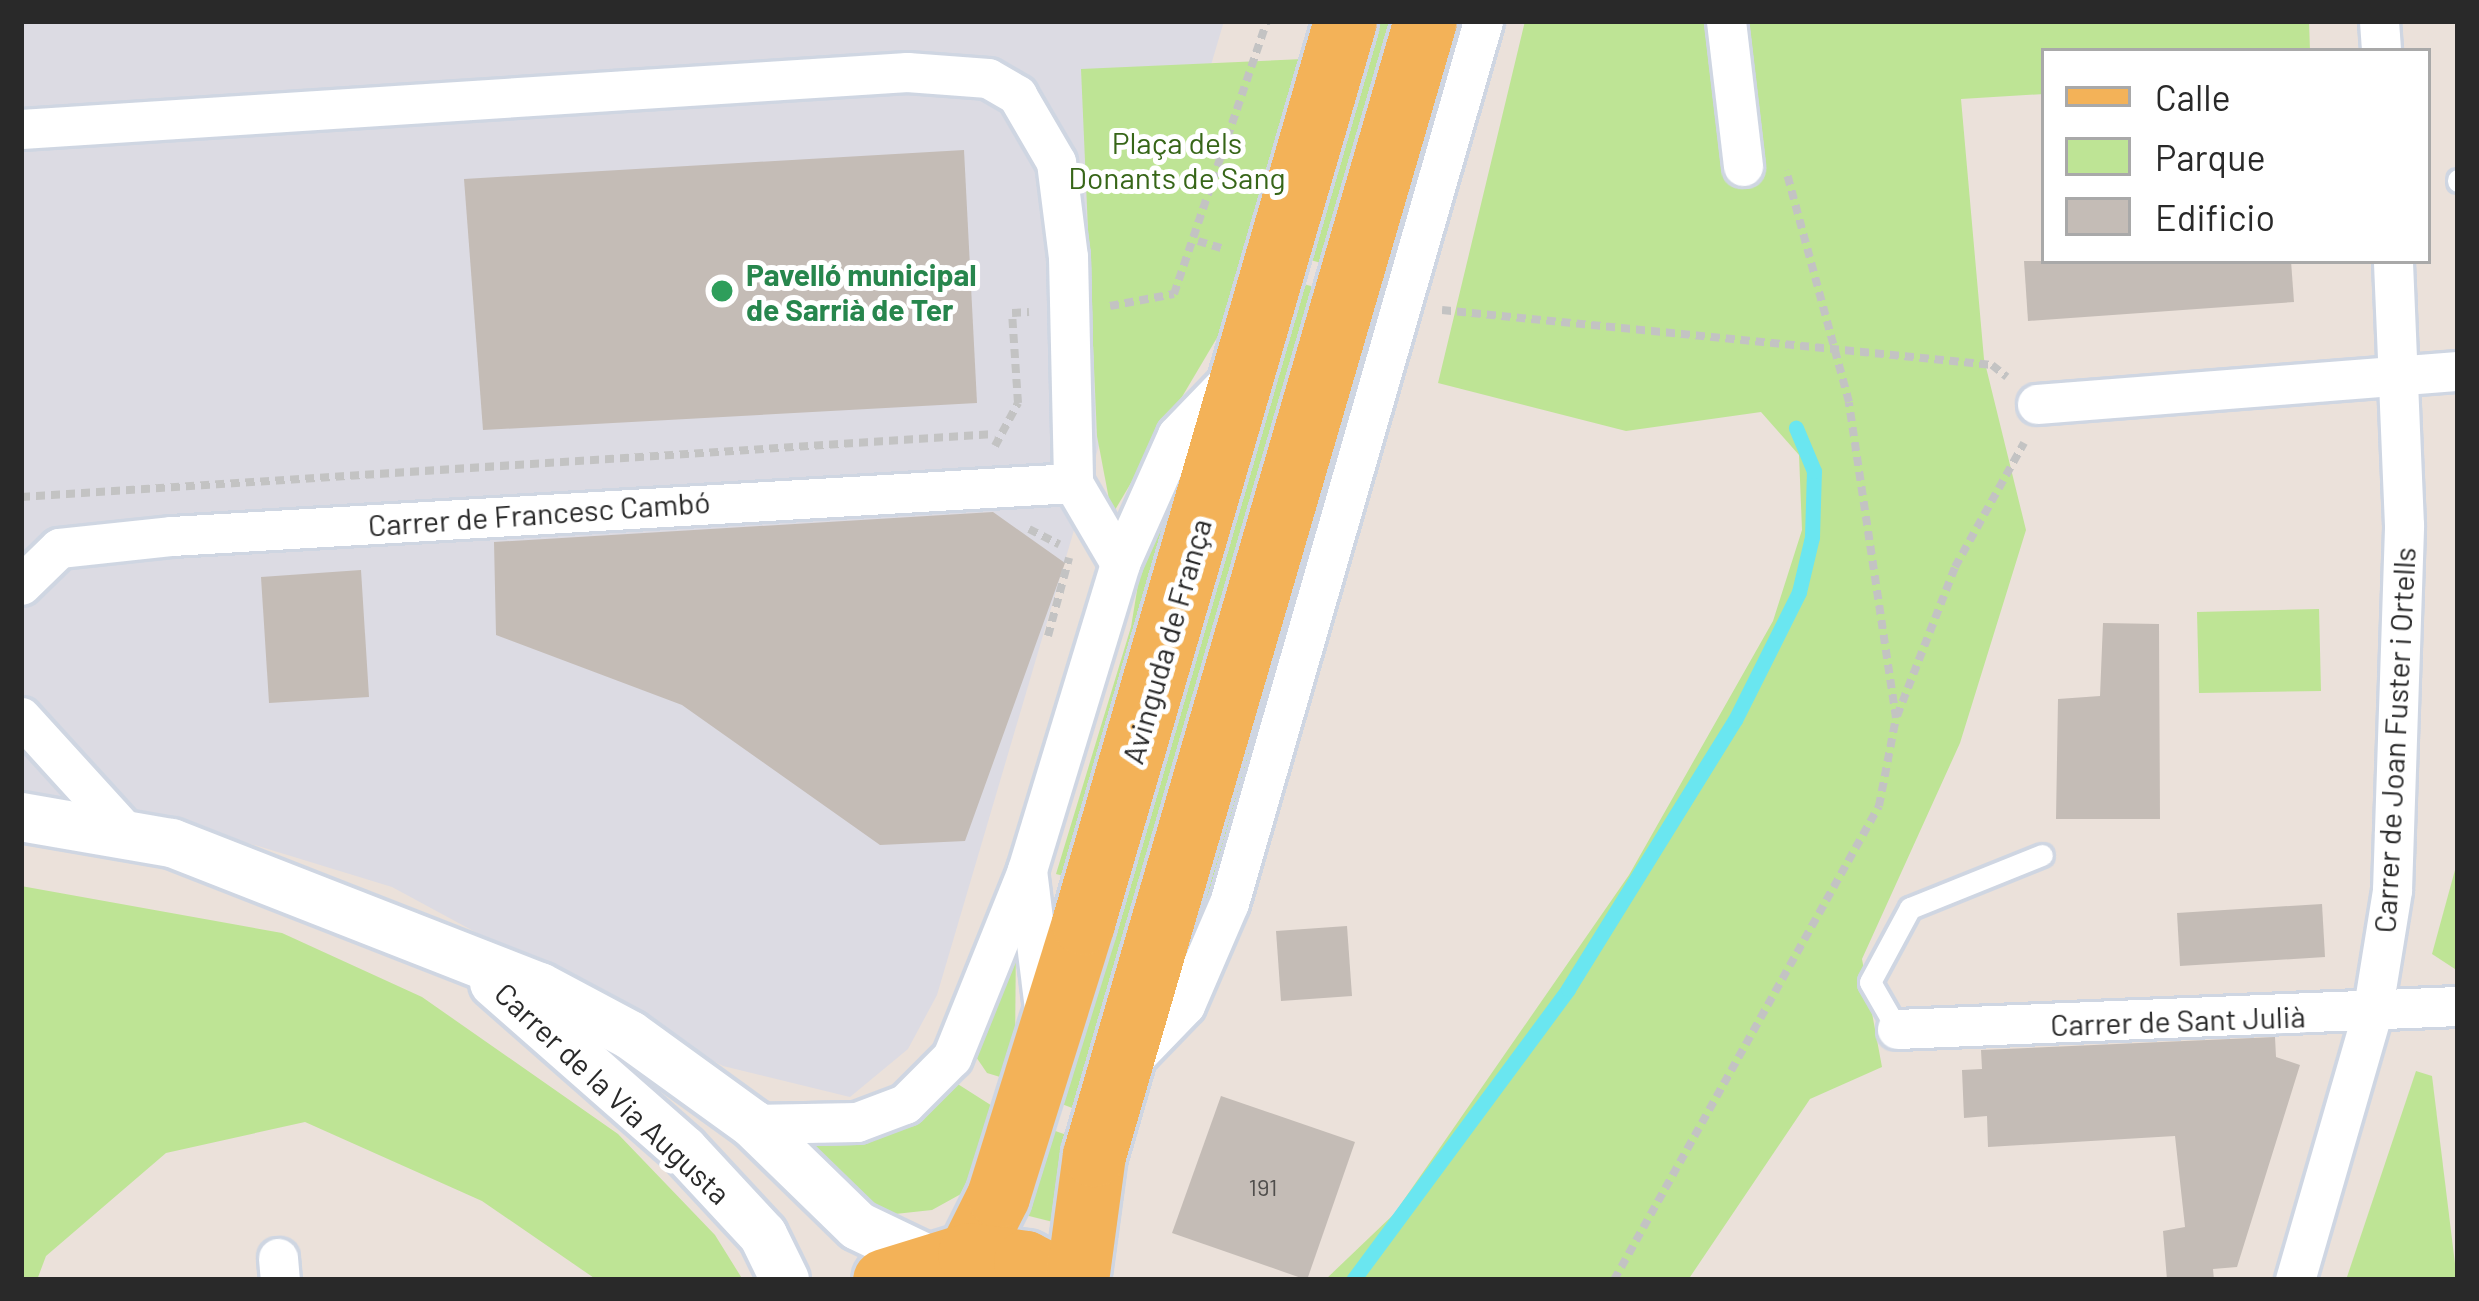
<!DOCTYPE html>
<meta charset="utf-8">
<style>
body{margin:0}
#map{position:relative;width:2479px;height:1301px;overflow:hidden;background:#ebe1da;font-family:Barlow,sans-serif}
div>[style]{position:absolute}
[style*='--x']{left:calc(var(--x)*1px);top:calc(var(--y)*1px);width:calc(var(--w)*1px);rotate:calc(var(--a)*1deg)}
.industrial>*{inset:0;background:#dcdbe3}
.green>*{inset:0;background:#bee495}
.stream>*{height:15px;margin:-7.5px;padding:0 7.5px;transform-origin:7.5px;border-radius:7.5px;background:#6ae6f0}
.building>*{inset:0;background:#c4bcb6}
.path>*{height:8px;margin-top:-4px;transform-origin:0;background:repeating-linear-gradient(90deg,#c3c3c3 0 9px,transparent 0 15px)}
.roads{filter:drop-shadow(3px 0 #cfd6e2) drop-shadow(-3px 0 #cfd6e2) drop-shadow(0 3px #cfd6e2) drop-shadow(0 -3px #cfd6e2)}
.service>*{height:21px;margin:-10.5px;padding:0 10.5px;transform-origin:10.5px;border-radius:10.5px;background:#fff}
.minor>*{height:39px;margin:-19.5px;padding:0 19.5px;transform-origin:19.5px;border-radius:19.5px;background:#fff}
.tertiary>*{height:48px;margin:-24px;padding:0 24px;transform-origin:24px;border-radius:24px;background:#fff}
.primary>*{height:63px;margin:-31.5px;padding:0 31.5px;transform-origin:31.5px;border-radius:31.5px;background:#f3b258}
.dots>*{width:33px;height:33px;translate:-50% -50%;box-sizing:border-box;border:6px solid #fff;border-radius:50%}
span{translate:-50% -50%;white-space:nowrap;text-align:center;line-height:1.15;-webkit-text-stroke:10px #fff;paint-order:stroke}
.number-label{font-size:24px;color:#504e4c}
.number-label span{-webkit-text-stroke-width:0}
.park-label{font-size:30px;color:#376618}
.leisure-label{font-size:30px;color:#27864d;font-weight:700}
.left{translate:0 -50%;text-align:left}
.street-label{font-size:30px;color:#292929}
.frame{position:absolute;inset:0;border:24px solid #292929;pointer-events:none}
.legend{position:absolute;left:2041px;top:48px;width:390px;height:216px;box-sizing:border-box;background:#fff;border:3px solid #a9a9a9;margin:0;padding:15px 21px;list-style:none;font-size:36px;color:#292929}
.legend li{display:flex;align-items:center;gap:24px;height:60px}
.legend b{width:60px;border:3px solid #a9a9a9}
</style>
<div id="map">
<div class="industrial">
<div style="clip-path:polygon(21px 21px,1224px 21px,937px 995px,908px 1049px,850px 1097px,723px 1066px,392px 887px,160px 816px,21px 793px)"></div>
</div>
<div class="green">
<div style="clip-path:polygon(1370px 21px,1400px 21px,1335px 267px,1307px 259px)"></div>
<div style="clip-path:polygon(1452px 21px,1463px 21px,1393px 281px,1382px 278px)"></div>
<div style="clip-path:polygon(1525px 21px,2309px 21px,2310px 51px,2044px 51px,2044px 94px,1961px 99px,1984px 359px,2026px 530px,1960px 743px,1862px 959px,1882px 1067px,1810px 1099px,1688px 1280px,1325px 1280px,1394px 1214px,1629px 875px,1773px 621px,1802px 530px,1799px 455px,1761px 412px,1626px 431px,1438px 383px)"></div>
<div style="clip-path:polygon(1303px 59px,1224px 326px,1112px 515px,1097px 436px,1081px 69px)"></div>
<div style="clip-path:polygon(1300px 283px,1325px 290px,1080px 1111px,1054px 1101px)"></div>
<div style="clip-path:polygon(1372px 308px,1381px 311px,1363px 379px,1210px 898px,1168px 999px)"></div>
<div style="clip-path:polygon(1184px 458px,1195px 459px,1072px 878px,1056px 874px,1131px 627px,1146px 536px)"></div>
<div style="clip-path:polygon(2319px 609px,2321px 691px,2199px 693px,2197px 612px)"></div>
<div style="clip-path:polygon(2458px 859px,2458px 971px,2432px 954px)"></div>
<div style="clip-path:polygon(21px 886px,282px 933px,422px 997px,618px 1134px,715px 1235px,743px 1280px,597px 1280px,482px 1201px,305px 1122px,166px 1153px,46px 1256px,37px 1280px,21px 1280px)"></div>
<div style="clip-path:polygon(1016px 936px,1015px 1051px,1010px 1080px,987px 1073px,972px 1051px)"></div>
<div style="clip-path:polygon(2416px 1071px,2432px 1076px,2457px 1280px,2346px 1280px)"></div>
<div style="clip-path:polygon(953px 1081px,997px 1109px,970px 1189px,932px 1210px,895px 1214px,860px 1201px,804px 1144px,886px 1133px,916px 1119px)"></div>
<div style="clip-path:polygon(1047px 1128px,1075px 1138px,1057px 1223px,1021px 1214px)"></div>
</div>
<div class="stream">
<div style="--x:1353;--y:1280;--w:362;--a:-53.5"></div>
<div style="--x:1568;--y:989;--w:317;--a:-58.2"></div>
<div style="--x:1735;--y:720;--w:143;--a:-63.4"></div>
<div style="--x:1799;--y:592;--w:57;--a:-76.7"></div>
<div style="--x:1812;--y:537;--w:66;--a:-88.3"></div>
<div style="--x:1814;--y:471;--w:47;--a:-112.7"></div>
</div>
<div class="building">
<div style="clip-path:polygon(964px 150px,977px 403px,483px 430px,464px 179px)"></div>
<div style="clip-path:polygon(2024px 261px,2291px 261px,2294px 302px,2028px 321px)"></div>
<div style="clip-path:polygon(993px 512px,1065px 563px,965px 841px,880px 845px,682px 705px,496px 635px,494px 542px)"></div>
<div style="clip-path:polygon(361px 570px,369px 697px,269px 703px,261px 577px)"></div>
<div style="clip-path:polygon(2103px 623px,2159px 624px,2160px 819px,2056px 819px,2058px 699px,2100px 696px)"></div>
<div style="clip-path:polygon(2322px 904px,2325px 957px,2180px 966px,2177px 913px)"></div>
<div style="clip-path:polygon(1347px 926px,1352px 996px,1281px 1001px,1276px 931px)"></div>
<div style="clip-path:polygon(2275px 1037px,2276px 1057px,2300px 1065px,2237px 1267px,2213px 1269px,2214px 1280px,2167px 1280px,2163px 1231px,2185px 1227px,2175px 1136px,1988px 1147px,1987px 1116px,1964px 1118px,1962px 1070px,1982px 1069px,1981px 1050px)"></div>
<div style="clip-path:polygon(1221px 1096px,1355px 1142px,1307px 1280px,1172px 1233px)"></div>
</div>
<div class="path">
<div style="--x:1198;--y:241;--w:28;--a:17"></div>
<div style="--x:1110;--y:306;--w:65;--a:-10.6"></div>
<div style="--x:1174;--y:294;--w:288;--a:-71.2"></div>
<div style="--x:1442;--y:310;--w:553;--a:5.71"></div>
<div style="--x:1992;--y:365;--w:19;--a:39"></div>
<div style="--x:995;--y:446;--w:49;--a:-61.9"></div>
<div style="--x:1018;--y:403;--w:90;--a:-93.8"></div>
<div style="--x:1012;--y:313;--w:17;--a:-3"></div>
<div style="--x:21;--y:497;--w:975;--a:-3.7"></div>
<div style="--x:1029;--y:529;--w:34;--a:27"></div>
<div style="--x:1048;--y:636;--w:81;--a:-74.9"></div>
<div style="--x:1897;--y:716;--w:160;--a:-68.7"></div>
<div style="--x:1955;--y:567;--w:142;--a:-60.9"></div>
<div style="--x:1614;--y:1280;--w:543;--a:-60.79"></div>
<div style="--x:1879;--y:806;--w:90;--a:-79.1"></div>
<div style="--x:1896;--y:718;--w:319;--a:-98.5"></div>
<div style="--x:1849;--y:402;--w:240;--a:-105.2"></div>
</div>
<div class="roads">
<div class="service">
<div style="--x:2458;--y:180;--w:1;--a:90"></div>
<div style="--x:1897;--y:1029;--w:54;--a:-119.9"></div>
<div style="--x:1870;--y:982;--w:84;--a:-61.6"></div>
<div style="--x:1910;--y:908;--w:142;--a:-21.9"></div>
</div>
<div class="minor">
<div style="--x:1726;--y:21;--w:146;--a:83.3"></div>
<div style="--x:2379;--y:21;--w:30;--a:86"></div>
<div style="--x:21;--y:129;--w:888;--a:-3.68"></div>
<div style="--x:907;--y:72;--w:81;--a:4.2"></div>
<div style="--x:988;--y:78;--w:34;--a:30"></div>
<div style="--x:1017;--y:95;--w:78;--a:59.8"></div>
<div style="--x:1056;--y:162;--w:96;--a:82.8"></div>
<div style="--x:1068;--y:257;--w:226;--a:88.7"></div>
<div style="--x:1073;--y:483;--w:93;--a:59.6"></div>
<div style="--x:2037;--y:404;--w:422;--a:-4.5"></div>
<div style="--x:21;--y:585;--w:53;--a:-44.2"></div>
<div style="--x:59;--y:548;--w:114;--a:-6.1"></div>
<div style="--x:172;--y:536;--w:903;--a:-3.37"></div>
<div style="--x:21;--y:717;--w:150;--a:47.7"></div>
<div style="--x:1027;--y:870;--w:139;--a:83"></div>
<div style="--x:1897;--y:1029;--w:561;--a:-2.35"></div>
<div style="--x:1128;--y:1064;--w:82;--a:-46"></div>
<div style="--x:1185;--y:1005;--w:111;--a:-66.7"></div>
<div style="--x:1229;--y:903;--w:918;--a:-73.93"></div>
<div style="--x:753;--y:1124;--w:104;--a:-1.1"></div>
<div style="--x:857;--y:1122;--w:51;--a:-20.6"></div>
<div style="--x:905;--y:1104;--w:66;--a:-45"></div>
<div style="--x:952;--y:1057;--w:201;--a:-68.1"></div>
<div style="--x:1027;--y:870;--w:321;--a:-73.1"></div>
<div style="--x:1120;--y:563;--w:140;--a:-66"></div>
<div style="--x:1177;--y:435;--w:85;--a:-46"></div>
<div style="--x:278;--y:1258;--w:22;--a:85"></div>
<div style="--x:2295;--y:1280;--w:277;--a:-73.9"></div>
<div style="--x:2372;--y:1014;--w:126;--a:-80.8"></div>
<div style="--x:2392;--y:890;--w:365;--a:-88.1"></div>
<div style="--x:2404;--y:525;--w:264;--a:-92.4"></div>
</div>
<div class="tertiary">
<div style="--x:21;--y:817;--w:153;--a:9.8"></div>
<div style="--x:172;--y:843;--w:395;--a:21.4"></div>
<div style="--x:540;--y:987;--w:102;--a:28.1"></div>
<div style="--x:630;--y:1035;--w:152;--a:35.9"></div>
<div style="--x:753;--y:1124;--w:146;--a:44.2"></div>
<div style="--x:858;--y:1226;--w:81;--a:25.6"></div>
<div style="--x:494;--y:983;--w:253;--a:41.3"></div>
<div style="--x:684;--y:1150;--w:116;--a:47.1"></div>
<div style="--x:763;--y:1235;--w:50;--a:63.9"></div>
</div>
<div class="primary">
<div style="--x:969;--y:1254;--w:65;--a:-63.4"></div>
<div style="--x:998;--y:1196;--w:286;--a:-72.7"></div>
<div style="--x:1083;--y:923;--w:939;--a:-73.8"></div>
<div style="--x:884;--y:1280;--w:89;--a:-17"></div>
<div style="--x:969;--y:1254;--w:57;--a:8.1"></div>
<div style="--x:1025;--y:1262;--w:39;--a:27"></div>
<div style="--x:1077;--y:1280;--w:126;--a:-82.3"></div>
<div style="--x:1094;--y:1155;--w:1181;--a:-73.73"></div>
</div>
</div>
<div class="dots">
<div style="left:722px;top:291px;background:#2e9e5b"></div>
</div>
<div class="number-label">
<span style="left:1263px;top:1187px">191</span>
</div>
<div class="park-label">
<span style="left:1177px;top:159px">Plaça dels<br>Donants de Sang</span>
</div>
<div class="leisure-label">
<span class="left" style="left:746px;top:291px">Pavelló municipal<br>de Sarrià de Ter</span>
</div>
<div class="street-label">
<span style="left:539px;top:513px;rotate:-4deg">Carrer de Francesc Cambó</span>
<span style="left:1166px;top:641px;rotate:-74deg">Avinguda de França</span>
<span style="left:2394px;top:740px;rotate:-87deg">Carrer de Joan Fuster i Ortells</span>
<span style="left:2178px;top:1020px;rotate:-2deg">Carrer de Sant Julià</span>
<span style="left:613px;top:1093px;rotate:43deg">Carrer de la Via Augusta</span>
</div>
<div class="frame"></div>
<ul class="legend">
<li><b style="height:15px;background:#f3b258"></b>Calle</li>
<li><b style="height:33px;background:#bee495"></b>Parque</li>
<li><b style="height:33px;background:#c4bcb6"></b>Edificio</li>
</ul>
</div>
